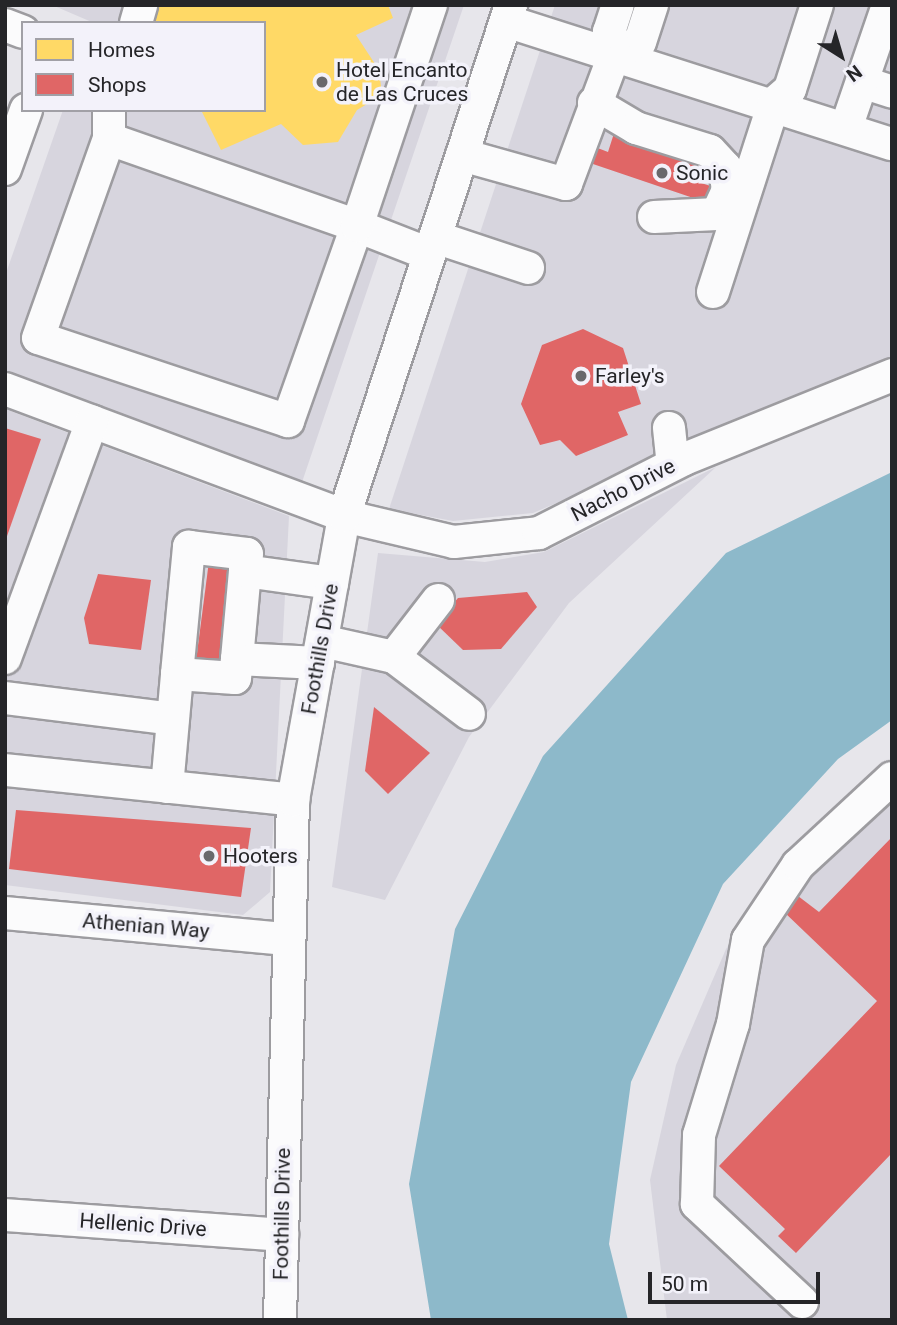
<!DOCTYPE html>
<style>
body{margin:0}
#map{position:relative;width:897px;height:1325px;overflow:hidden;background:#e7e6eb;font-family:Roboto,sans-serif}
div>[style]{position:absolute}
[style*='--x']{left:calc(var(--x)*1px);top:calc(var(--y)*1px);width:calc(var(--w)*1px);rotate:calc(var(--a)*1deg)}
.built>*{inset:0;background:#d7d5de}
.water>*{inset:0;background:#8db9ca}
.homes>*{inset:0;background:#ffd966}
.shops>*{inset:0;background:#e06666}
.roads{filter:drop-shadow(2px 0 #9d9ca0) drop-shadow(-2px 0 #9d9ca0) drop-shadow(0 2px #9d9ca0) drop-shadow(0 -2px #9d9ca0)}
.minor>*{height:32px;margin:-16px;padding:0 16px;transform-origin:16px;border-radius:16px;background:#fbfbfc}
.dots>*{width:19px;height:19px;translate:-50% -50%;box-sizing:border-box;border:4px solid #f3f2fa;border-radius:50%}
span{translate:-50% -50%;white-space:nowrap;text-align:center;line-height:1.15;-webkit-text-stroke:7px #f3f2fa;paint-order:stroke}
.poi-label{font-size:21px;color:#252528}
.left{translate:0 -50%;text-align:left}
.street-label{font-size:21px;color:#252528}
.frame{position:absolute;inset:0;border:7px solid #252528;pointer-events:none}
.legend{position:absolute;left:21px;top:21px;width:245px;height:91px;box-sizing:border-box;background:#f3f2fa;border:2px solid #a1a0a6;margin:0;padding:9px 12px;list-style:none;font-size:21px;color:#252528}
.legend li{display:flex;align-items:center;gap:14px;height:35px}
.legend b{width:35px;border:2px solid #a1a0a6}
.north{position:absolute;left:806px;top:21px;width:70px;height:70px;-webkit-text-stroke:5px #f3f2fa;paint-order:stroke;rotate:143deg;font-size:19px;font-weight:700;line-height:28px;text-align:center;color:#252528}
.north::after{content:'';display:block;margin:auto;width:24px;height:32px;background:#252528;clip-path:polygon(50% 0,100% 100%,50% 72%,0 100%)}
.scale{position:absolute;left:648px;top:1272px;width:172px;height:32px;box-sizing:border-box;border:4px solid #252528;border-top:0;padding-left:9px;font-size:21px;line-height:24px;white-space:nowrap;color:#252528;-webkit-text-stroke:5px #f3f2fa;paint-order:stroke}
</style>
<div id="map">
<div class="built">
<div style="clip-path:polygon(52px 5px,464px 5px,299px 491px,5px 371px,5px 276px,63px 110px,264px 110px,264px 23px,94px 23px)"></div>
<div style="clip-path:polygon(555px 5px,892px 5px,892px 360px,533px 513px,453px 521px,389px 509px)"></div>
<div style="clip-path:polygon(5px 409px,289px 516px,270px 892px,243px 915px,5px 885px)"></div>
<div style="clip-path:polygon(716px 467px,569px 603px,469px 737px,385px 900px,332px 887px,378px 553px,485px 562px,544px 552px)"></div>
<div style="clip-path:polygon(892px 760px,892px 1320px,667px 1320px,650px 1180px,676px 1065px,726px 949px,791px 851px)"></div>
</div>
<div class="water">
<div style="clip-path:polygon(892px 472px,892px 720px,838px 759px,723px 884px,631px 1082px,609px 1244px,628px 1320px,431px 1320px,409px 1184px,455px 929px,543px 756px,726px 553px)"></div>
</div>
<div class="homes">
<div style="clip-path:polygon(142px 5px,388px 5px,393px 18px,356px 35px,379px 70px,382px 95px,357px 110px,338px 142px,303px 145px,281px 124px,221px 150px,201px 110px,264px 110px,264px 23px,155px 23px)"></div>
</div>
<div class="shops">
<div style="clip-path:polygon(616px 127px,709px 162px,701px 183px,717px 188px,711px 204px,590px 163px,595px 147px,608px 152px)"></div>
<div style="clip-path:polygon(583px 329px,623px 348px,641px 404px,618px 412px,628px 435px,576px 456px,560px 440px,540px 445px,521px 404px,542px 345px)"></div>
<div style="clip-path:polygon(5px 428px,41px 439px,6px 539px,5px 539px)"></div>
<div style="clip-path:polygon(209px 561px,233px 564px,221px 664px,196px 661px)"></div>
<div style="clip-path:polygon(98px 574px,151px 580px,141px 650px,89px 644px,84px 618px)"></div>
<div style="clip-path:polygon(527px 592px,537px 607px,501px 649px,463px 650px,436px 624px,458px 598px)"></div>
<div style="clip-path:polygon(374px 707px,430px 753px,388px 794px,365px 771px)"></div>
<div style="clip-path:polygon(16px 810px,251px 828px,241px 897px,9px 869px)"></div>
<div style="clip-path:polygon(892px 837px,892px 1153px,796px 1253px,778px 1236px,785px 1229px,719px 1166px,877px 1001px,783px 911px,798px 896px,819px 912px)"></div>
</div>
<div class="roads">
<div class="minor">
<div style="--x:506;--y:21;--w:405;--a:17.7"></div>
<div style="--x:136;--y:23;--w:19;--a:-74"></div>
<div style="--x:5;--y:25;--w:19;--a:21"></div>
<div style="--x:615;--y:53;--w:27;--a:-24"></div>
<div style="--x:640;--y:42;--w:39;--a:-72"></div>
<div style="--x:862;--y:82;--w:32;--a:18"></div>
<div style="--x:594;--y:103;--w:49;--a:30.8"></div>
<div style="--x:636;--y:128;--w:77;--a:17.3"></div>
<div style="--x:710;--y:151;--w:22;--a:47"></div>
<div style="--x:725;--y:167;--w:23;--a:83"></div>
<div style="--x:728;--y:190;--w:26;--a:115"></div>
<div style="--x:717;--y:214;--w:63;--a:177.3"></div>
<div style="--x:109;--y:110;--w:29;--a:90"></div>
<div style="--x:846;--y:128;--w:130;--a:-71.1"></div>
<div style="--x:109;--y:139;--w:263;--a:19.3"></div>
<div style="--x:357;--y:226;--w:207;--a:109.5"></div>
<div style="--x:288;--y:421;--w:263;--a:-161.6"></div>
<div style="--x:38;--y:338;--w:211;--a:-70.4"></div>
<div style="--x:462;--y:155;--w:108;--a:15.6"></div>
<div style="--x:566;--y:184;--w:140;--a:-69.5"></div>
<div style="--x:615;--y:53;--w:22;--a:-106"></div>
<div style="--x:609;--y:32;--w:28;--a:-72"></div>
<div style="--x:5;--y:169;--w:63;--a:-70.4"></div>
<div style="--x:435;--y:237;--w:98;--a:18.4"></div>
<div style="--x:429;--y:254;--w:77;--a:-158.7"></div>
<div style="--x:357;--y:226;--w:233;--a:-71.5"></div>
<div style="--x:713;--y:292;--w:199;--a:-72.1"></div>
<div style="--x:774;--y:103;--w:21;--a:-41"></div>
<div style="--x:790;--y:89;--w:88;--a:-72.2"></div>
<div style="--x:5;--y:389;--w:362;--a:20.5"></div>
<div style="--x:344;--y:516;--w:113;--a:13.3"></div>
<div style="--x:454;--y:542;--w:85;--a:-6"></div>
<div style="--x:539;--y:533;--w:161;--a:-27"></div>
<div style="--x:682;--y:460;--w:227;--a:-22"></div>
<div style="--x:669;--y:428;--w:36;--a:84"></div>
<div style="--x:322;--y:641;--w:74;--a:12.5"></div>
<div style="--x:394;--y:657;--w:94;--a:37.2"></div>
<div style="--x:394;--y:657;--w:72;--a:-52.3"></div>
<div style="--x:5;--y:658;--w:252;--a:-69.8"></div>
<div style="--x:318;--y:663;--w:81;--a:-177.2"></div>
<div style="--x:237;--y:659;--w:88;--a:-84.8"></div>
<div style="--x:245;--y:571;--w:88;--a:7.9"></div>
<div style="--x:177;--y:674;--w:128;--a:-84.6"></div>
<div style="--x:189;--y:547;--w:58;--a:6.9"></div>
<div style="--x:247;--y:554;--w:17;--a:97"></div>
<div style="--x:5;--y:698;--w:169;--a:7.1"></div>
<div style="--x:5;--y:770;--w:290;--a:5.9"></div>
<div style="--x:167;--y:787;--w:113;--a:-84.9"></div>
<div style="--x:177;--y:674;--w:58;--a:3.9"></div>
<div style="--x:235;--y:678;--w:19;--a:-84"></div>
<div style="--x:5;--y:913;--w:283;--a:5.3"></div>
<div style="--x:5;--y:1215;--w:278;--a:4.1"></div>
<div style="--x:802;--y:1302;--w:144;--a:-137"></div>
<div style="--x:697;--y:1204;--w:69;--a:-88.3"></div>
<div style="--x:699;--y:1135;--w:116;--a:-73"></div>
<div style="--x:733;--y:1024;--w:85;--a:-79.9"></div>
<div style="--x:748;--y:940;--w:90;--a:-56.3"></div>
<div style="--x:798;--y:865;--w:128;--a:-42.8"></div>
<div style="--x:280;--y:1320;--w:520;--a:-88.57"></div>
<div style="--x:293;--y:800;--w:289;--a:-79.8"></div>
<div style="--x:344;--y:516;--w:538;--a:-71.9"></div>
</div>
</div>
<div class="dots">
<div style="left:322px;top:82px;background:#69696c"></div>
<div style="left:662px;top:173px;background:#69696c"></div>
<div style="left:581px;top:376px;background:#69696c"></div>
<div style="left:209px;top:856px;background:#69696c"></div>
</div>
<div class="poi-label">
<span class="left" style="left:336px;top:82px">Hotel Encanto<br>de Las Cruces</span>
<span class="left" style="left:676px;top:173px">Sonic</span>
<span class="left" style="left:595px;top:376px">Farley's</span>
<span class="left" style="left:223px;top:856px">Hooters</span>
</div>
<div class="street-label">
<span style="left:623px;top:490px;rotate:-27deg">Nacho Drive</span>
<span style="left:320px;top:649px;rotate:-80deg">Foothills Drive</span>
<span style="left:146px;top:926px;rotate:5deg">Athenian Way</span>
<span style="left:282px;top:1214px;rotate:-89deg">Foothills Drive</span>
<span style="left:143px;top:1225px;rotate:4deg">Hellenic Drive</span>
</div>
<div class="frame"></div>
<ul class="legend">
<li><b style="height:19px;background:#ffd966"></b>Homes</li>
<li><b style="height:19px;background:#e06666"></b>Shops</li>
</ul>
<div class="north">N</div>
<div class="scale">50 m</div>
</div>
